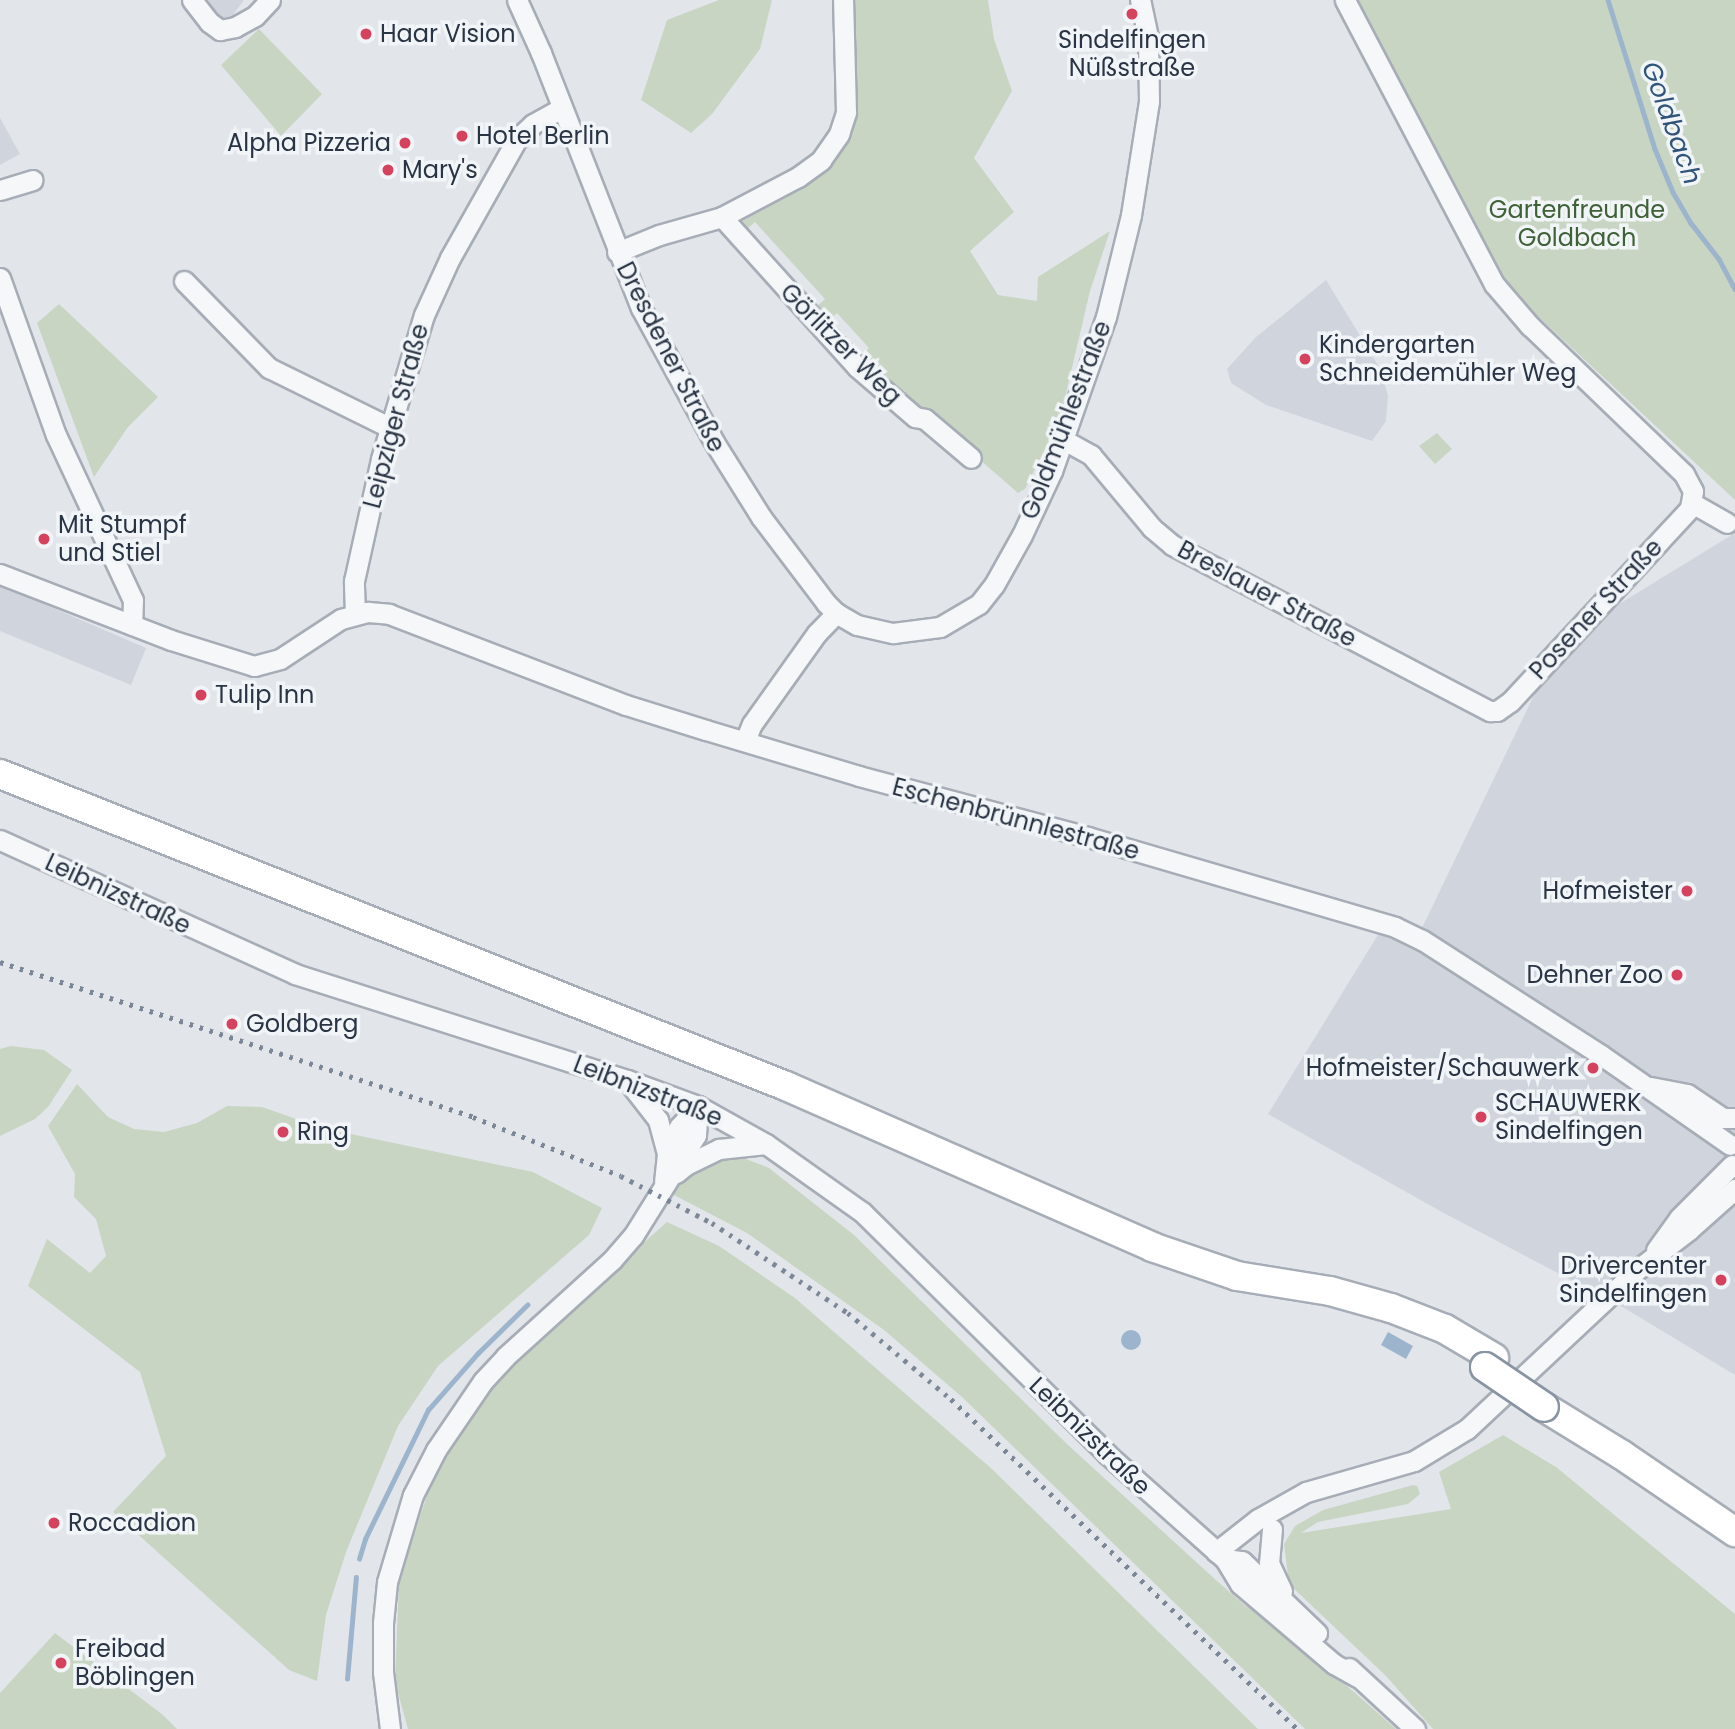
<!DOCTYPE html>
<meta charset="utf-8">
<style>
body{margin:0}
#map{position:relative;width:1735px;height:1729px;overflow:hidden;background:#e2e6eb;font-family:Poppins,sans-serif}
div>[style]{position:absolute}
[style*='--x']{left:calc(var(--x)*1px);top:calc(var(--y)*1px);width:calc(var(--w)*1px);rotate:calc(var(--a)*1deg)}
.built>*{inset:0;background:#d0d5dd}
.green>*{inset:0;background:#c8d5c3}
.water>*{inset:0;background:#9cb5cd}
.round{border-radius:50%}
.stream>*{height:4.5px;margin:-2.25px;padding:0 2.25px;transform-origin:2.25px;border-radius:2.25px;background:#9cb5cd}
.roads{filter:drop-shadow(2px 0 #a7adb6) drop-shadow(-2px 0 #a7adb6) drop-shadow(0 2px #a7adb6) drop-shadow(0 -2px #a7adb6)}
.minor>*{height:19px;margin:-9.5px;padding:0 9.5px;transform-origin:9.5px;border-radius:9.5px;background:#f5f7f9}
.highway>*{height:28px;margin:-14px;padding:0 14px;transform-origin:14px;border-radius:14px;background:#fff}
.rail>*{height:4.5px;margin-top:-2.25px;transform-origin:0;background:repeating-linear-gradient(90deg,#7b8696 0 3.5px,transparent 0 10.5px)}
.bridges{filter:drop-shadow(2px 0 #8994a3) drop-shadow(-2px 0 #8994a3) drop-shadow(0 2px #8994a3) drop-shadow(0 -2px #8994a3)}
.highway-bridge>*{height:28px;margin:-14px;padding:0 14px;transform-origin:14px;border-radius:14px;background:#fff}
.dots>*{width:19px;height:19px;translate:-50% -50%;box-sizing:border-box;border:4px solid #f2f5f8;border-radius:50%}
span{translate:-50% -50%;white-space:nowrap;text-align:center;line-height:1.15;-webkit-text-stroke:7px #f2f5f8;paint-order:stroke}
.poi-label{font-size:24px;color:#293444}
.left{translate:0 -50%;text-align:left}
.right{translate:-100% -50%;text-align:right}
.park-label{font-size:24px;color:#3f6136}
.street-label{font-size:24px;color:#293444}
.water-label{font-size:26px;color:#31547a;font-style:italic}
</style>
<div id="map">
<div class="built">
<div style="clip-path:polygon(198px 0,244px 0,232px 16px,219px 19px)"></div>
<div style="clip-path:polygon(0 118px,20px 154px,0 165px)"></div>
<div style="clip-path:polygon(1326px 280px,1381px 370px,1388px 396px,1386px 421px,1372px 441px,1266px 405px,1231px 383px,1227px 369px,1255px 338px)"></div>
<div style="clip-path:polygon(1735px 533px,1735px 1375px,1626px 1309px,1440px 1211px,1268px 1114px,1387px 920px,1422px 928px,1536px 691px,1619px 604px)"></div>
<div style="clip-path:polygon(0 585px,146px 648px,131px 685px,0 631px)"></div>
</div>
<div class="green">
<div style="clip-path:polygon(719px 0,772px 0,760px 49px,712px 114px,691px 133px,641px 100px,667px 20px)"></div>
<div style="clip-path:polygon(852px 0,988px 0,994px 39px,1012px 91px,974px 158px,1014px 212px,970px 251px,998px 295px,1037px 301px,1038px 277px,1110px 231px,1090px 291px,1060px 419px,1025px 489px,1018px 493px,940px 425px,904px 404px,860px 357px,869px 348px,837px 313px,827px 322px,815px 308px,825px 299px,755px 222px,745px 231px,739px 223px,806px 186px,837px 160px,852px 109px)"></div>
<div style="clip-path:polygon(1358px 0,1735px 0,1735px 500px,1499px 280px)"></div>
<div style="clip-path:polygon(259px 29px,322px 94px,281px 136px,221px 65px)"></div>
<div style="clip-path:polygon(59px 304px,158px 397px,128px 427px,94px 477px,37px 323px)"></div>
<div style="clip-path:polygon(1437px 433px,1452px 449px,1435px 464px,1419px 446px)"></div>
<div style="clip-path:polygon(11px 1046px,44px 1050px,72px 1070px,48px 1107px,35px 1119px,0 1136px,0 1049px)"></div>
<div style="clip-path:polygon(77px 1084px,108px 1117px,134px 1129px,164px 1132px,197px 1123px,227px 1106px,262px 1107px,322px 1128px,533px 1172px,602px 1208px,589px 1235px,438px 1366px,398px 1426px,346px 1552px,326px 1615px,317px 1681px,289px 1670px,113px 1512px,166px 1456px,140px 1372px,28px 1286px,47px 1239px,90px 1273px,106px 1256px,96px 1219px,74px 1197px,75px 1174px,48px 1126px)"></div>
<div style="clip-path:polygon(712px 1158px,746px 1159px,769px 1168px,854px 1235px,1068px 1445px,1217px 1581px,1247px 1607px,1252px 1602px,1396px 1729px,1305px 1729px,962px 1397px,884px 1330px,747px 1233px,672px 1194px,688px 1173px)"></div>
<div style="clip-path:polygon(667px 1222px,719px 1246px,795px 1298px,992px 1469px,1258px 1729px,408px 1729px,395px 1682px,399px 1581px,441px 1452px,522px 1351px)"></div>
<div style="clip-path:polygon(1503px 1435px,1556px 1467px,1735px 1614px,1735px 1729px,1433px 1729px,1386px 1676px,1289px 1584px,1284px 1544px,1295px 1526px,1323px 1510px,1413px 1485px,1417px 1486px,1420px 1494px,1408px 1504px,1318px 1522px,1301px 1533px,1451px 1509px,1439px 1472px)"></div>
<div style="clip-path:polygon(55px 1633px,163px 1715px,177px 1729px,0 1729px,0 1693px)"></div>
</div>
<div class="water">
<div class="round" style="left:1121px;top:1330px;width:20px;height:20px"></div>
<div style="clip-path:polygon(1388px 1332px,1413px 1346px,1406px 1359px,1381px 1345px)"></div>
</div>
<div class="stream">
<div style="--x:1608;--y:0;--w:156;--a:72.5"></div>
<div style="--x:1655;--y:149;--w:47;--a:67.3"></div>
<div style="--x:1673;--y:192;--w:36;--a:60"></div>
<div style="--x:1691;--y:223;--w:46;--a:52.1"></div>
<div style="--x:1719;--y:259;--w:34;--a:62"></div>
<div style="--x:359;--y:1559;--w:21;--a:-73"></div>
<div style="--x:365;--y:1539;--w:144;--a:-64"></div>
<div style="--x:428;--y:1410;--w:76;--a:-48.7"></div>
<div style="--x:478;--y:1353;--w:69;--a:-44.4"></div>
<div style="--x:347;--y:1679;--w:102;--a:-85"></div>
</div>
<div class="roads">
<div class="minor">
<div style="--x:192;--y:0;--w:28;--a:52"></div>
<div style="--x:209;--y:22;--w:14;--a:36"></div>
<div style="--x:220;--y:30;--w:15;--a:-11"></div>
<div style="--x:235;--y:27;--w:23;--a:-29"></div>
<div style="--x:255;--y:16;--w:22;--a:-47"></div>
<div style="--x:517;--y:0;--w:58;--a:65.6"></div>
<div style="--x:541;--y:53;--w:274;--a:68.6"></div>
<div style="--x:641;--y:308;--w:153;--a:61.4"></div>
<div style="--x:714;--y:442;--w:89;--a:57.9"></div>
<div style="--x:761;--y:517;--w:108;--a:52.9"></div>
<div style="--x:826;--y:603;--w:14;--a:45"></div>
<div style="--x:836;--y:613;--w:24;--a:30"></div>
<div style="--x:857;--y:625;--w:37;--a:13"></div>
<div style="--x:893;--y:633;--w:47;--a:-7.3"></div>
<div style="--x:940;--y:627;--w:45;--a:-30.5"></div>
<div style="--x:979;--y:604;--w:24;--a:-52"></div>
<div style="--x:994;--y:585;--w:57;--a:-60.8"></div>
<div style="--x:1022;--y:535;--w:71;--a:-64.9"></div>
<div style="--x:1052;--y:471;--w:163;--a:-70.7"></div>
<div style="--x:1106;--y:317;--w:105;--a:-76.2"></div>
<div style="--x:1131;--y:215;--w:115;--a:-81"></div>
<div style="--x:1149;--y:101;--w:64;--a:-90.9"></div>
<div style="--x:1148;--y:37;--w:38;--a:-102"></div>
<div style="--x:0;--y:190;--w:34;--a:-17"></div>
<div style="--x:722;--y:217;--w:202;--a:48"></div>
<div style="--x:857;--y:367;--w:77;--a:40.8"></div>
<div style="--x:915;--y:417;--w:10;--a:11"></div>
<div style="--x:925;--y:419;--w:60;--a:40.3"></div>
<div style="--x:617;--y:252;--w:45;--a:-22"></div>
<div style="--x:659;--y:235;--w:66;--a:-15.9"></div>
<div style="--x:722;--y:217;--w:86;--a:-27.8"></div>
<div style="--x:798;--y:177;--w:29;--a:-36"></div>
<div style="--x:821;--y:160;--w:32;--a:-55"></div>
<div style="--x:839;--y:134;--w:23;--a:-72"></div>
<div style="--x:846;--y:112;--w:112;--a:-91.5"></div>
<div style="--x:0;--y:278;--w:167;--a:70.4"></div>
<div style="--x:56;--y:435;--w:182;--a:65"></div>
<div style="--x:133;--y:600;--w:25;--a:92"></div>
<div style="--x:184;--y:281;--w:122;--a:45.7"></div>
<div style="--x:269;--y:368;--w:134;--a:26.2"></div>
<div style="--x:1064;--y:440;--w:31;--a:29"></div>
<div style="--x:1091;--y:455;--w:95;--a:50.1"></div>
<div style="--x:1152;--y:528;--w:26;--a:40"></div>
<div style="--x:1172;--y:545;--w:359;--a:27.6"></div>
<div style="--x:1490;--y:711;--w:7;--a:0"></div>
<div style="--x:1497;--y:711;--w:16;--a:-35"></div>
<div style="--x:1510;--y:702;--w:265;--a:-47.1"></div>
<div style="--x:1690;--y:508;--w:17;--a:-80"></div>
<div style="--x:1693;--y:491;--w:19;--a:-118"></div>
<div style="--x:1684;--y:474;--w:214;--a:-136.1"></div>
<div style="--x:1530;--y:326;--w:55;--a:-130.6"></div>
<div style="--x:1494;--y:284;--w:321;--a:-117.7"></div>
<div style="--x:1692;--y:503;--w:40;--a:29.7"></div>
<div style="--x:0;--y:574;--w:183;--a:21.1"></div>
<div style="--x:171;--y:640;--w:87;--a:17.4"></div>
<div style="--x:254;--y:666;--w:27;--a:-15"></div>
<div style="--x:280;--y:659;--w:73;--a:-33.3"></div>
<div style="--x:341;--y:619;--w:28;--a:-15"></div>
<div style="--x:368;--y:612;--w:21;--a:5"></div>
<div style="--x:389;--y:614;--w:254;--a:21"></div>
<div style="--x:626;--y:705;--w:84;--a:17.4"></div>
<div style="--x:706;--y:730;--w:160;--a:16.7"></div>
<div style="--x:859;--y:776;--w:237;--a:14.9"></div>
<div style="--x:1088;--y:837;--w:320;--a:16.3"></div>
<div style="--x:1395;--y:927;--w:30;--a:26"></div>
<div style="--x:1422;--y:940;--w:213;--a:32.7"></div>
<div style="--x:1601;--y:1055;--w:157;--a:34.9"></div>
<div style="--x:355;--y:614;--w:33;--a:-92"></div>
<div style="--x:354;--y:581;--w:125;--a:-77.5"></div>
<div style="--x:381;--y:459;--w:150;--a:-73.4"></div>
<div style="--x:424;--y:315;--w:63;--a:-65.5"></div>
<div style="--x:450;--y:258;--w:137;--a:-60.6"></div>
<div style="--x:517;--y:139;--w:22;--a:-43"></div>
<div style="--x:533;--y:124;--w:33;--a:-29"></div>
<div style="--x:745;--y:741;--w:18;--a:-68"></div>
<div style="--x:752;--y:724;--w:112;--a:-54.5"></div>
<div style="--x:817;--y:633;--w:28;--a:-46"></div>
<div style="--x:0;--y:840;--w:324;--a:24.4"></div>
<div style="--x:295;--y:974;--w:349;--a:17.7"></div>
<div style="--x:627;--y:1080;--w:76;--a:20.1"></div>
<div style="--x:698;--y:1106;--w:78;--a:29.2"></div>
<div style="--x:766;--y:1144;--w:118;--a:35.3"></div>
<div style="--x:862;--y:1212;--w:344;--a:44.6"></div>
<div style="--x:1107;--y:1454;--w:158;--a:41.7"></div>
<div style="--x:1225;--y:1559;--w:29;--a:59"></div>
<div style="--x:1240;--y:1584;--w:123;--a:40.4"></div>
<div style="--x:1334;--y:1664;--w:26;--a:29"></div>
<div style="--x:627;--y:1080;--w:51;--a:52.2"></div>
<div style="--x:658;--y:1120;--w:35;--a:75"></div>
<div style="--x:667;--y:1154;--w:28;--a:96"></div>
<div style="--x:1651;--y:1087;--w:37;--a:11"></div>
<div style="--x:1687;--y:1094;--w:43;--a:33.7"></div>
<div style="--x:1723;--y:1118;--w:12;--a:0"></div>
<div style="--x:667;--y:1154;--w:30;--a:-66"></div>
<div style="--x:679;--y:1127;--w:28;--a:-48"></div>
<div style="--x:676;--y:1173;--w:13;--a:-39"></div>
<div style="--x:686;--y:1165;--w:37;--a:-26"></div>
<div style="--x:719;--y:1149;--w:47;--a:-6.1"></div>
<div style="--x:1656;--y:1250;--w:39;--a:-54"></div>
<div style="--x:1679;--y:1218;--w:75;--a:-45"></div>
<div style="--x:1272;--y:1529;--w:34;--a:95"></div>
<div style="--x:1269;--y:1563;--w:31;--a:65"></div>
<div style="--x:1216;--y:1552;--w:53;--a:-38.2"></div>
<div style="--x:1258;--y:1519;--w:55;--a:-29.4"></div>
<div style="--x:1306;--y:1492;--w:112;--a:-16"></div>
<div style="--x:1414;--y:1461;--w:62;--a:-31.1"></div>
<div style="--x:1467;--y:1429;--w:234;--a:-43.1"></div>
<div style="--x:1638;--y:1269;--w:64;--a:-37.4"></div>
<div style="--x:1689;--y:1230;--w:62;--a:-41.7"></div>
<div style="--x:1225;--y:1559;--w:17;--a:7"></div>
<div style="--x:1242;--y:1561;--w:104;--a:43.8"></div>
<div style="--x:1349;--y:1668;--w:90;--a:42.7"></div>
<div style="--x:390;--y:1729;--w:57;--a:-97"></div>
<div style="--x:383;--y:1672;--w:49;--a:-90"></div>
<div style="--x:383;--y:1623;--w:41;--a:-84.4"></div>
<div style="--x:387;--y:1582;--w:91;--a:-73.4"></div>
<div style="--x:413;--y:1495;--w:51;--a:-62.9"></div>
<div style="--x:436;--y:1450;--w:83;--a:-55.7"></div>
<div style="--x:483;--y:1381;--w:33;--a:-47"></div>
<div style="--x:505;--y:1357;--w:144;--a:-42.2"></div>
<div style="--x:612;--y:1260;--w:32;--a:-49"></div>
<div style="--x:633;--y:1236;--w:119;--a:-58"></div>
<div style="--x:696;--y:1135;--w:29;--a:-86"></div>
</div>
<div class="highway">
<div style="--x:0;--y:774;--w:846;--a:21.65"></div>
<div style="--x:786;--y:1086;--w:400;--a:23.7"></div>
<div style="--x:1152;--y:1247;--w:90;--a:18.8"></div>
<div style="--x:1237;--y:1276;--w:94;--a:9.2"></div>
<div style="--x:1330;--y:1291;--w:63;--a:15.6"></div>
<div style="--x:1391;--y:1308;--w:58;--a:21.3"></div>
<div style="--x:1445;--y:1329;--w:57;--a:30.6"></div>
<div style="--x:1544;--y:1407;--w:92;--a:31.6"></div>
<div style="--x:1622;--y:1455;--w:137;--a:34.3"></div>
</div>
</div>
<div class="rail">
<div style="--x:0;--y:962;--w:498;--a:18.1"></div>
<div style="--x:473;--y:1117;--w:159;--a:21.7"></div>
<div style="--x:621;--y:1176;--w:102;--a:27.3"></div>
<div style="--x:712;--y:1223;--w:163;--a:33.5"></div>
<div style="--x:848;--y:1313;--w:134;--a:39.9"></div>
<div style="--x:951;--y:1399;--w:478;--a:43.6"></div>
</div>
<div class="bridges">
<div class="highway-bridge">
<div style="--x:1485;--y:1367;--w:71;--a:34.1"></div>
</div>
</div>
<div class="dots">
<div style="left:1132px;top:14px;background:#d5425d"></div>
<div style="left:366px;top:34px;background:#d5425d"></div>
<div style="left:462px;top:136px;background:#d5425d"></div>
<div style="left:405px;top:143px;background:#d5425d"></div>
<div style="left:388px;top:170px;background:#d5425d"></div>
<div style="left:1305px;top:359px;background:#d5425d"></div>
<div style="left:44px;top:539px;background:#d5425d"></div>
<div style="left:201px;top:695px;background:#d5425d"></div>
<div style="left:1687px;top:891px;background:#d5425d"></div>
<div style="left:1677px;top:975px;background:#d5425d"></div>
<div style="left:232px;top:1024px;background:#d5425d"></div>
<div style="left:1593px;top:1068px;background:#d5425d"></div>
<div style="left:1481px;top:1117px;background:#d5425d"></div>
<div style="left:283px;top:1132px;background:#d5425d"></div>
<div style="left:1721px;top:1280px;background:#d5425d"></div>
<div style="left:54px;top:1523px;background:#d5425d"></div>
<div style="left:61px;top:1663px;background:#d5425d"></div>
</div>
<div class="poi-label">
<span class="left" style="left:380px;top:34px">Haar Vision</span>
<span style="left:1132px;top:54px">Sindelfingen<br>Nüßstraße</span>
<span class="left" style="left:476px;top:136px">Hotel Berlin</span>
<span class="right" style="left:391px;top:143px">Alpha Pizzeria</span>
<span class="left" style="left:402px;top:170px">Mary's</span>
<span class="left" style="left:1319px;top:359px">Kindergarten<br>Schneidemühler Weg</span>
<span class="left" style="left:58px;top:539px">Mit Stumpf<br>und Stiel</span>
<span class="left" style="left:215px;top:695px">Tulip Inn</span>
<span class="right" style="left:1673px;top:891px">Hofmeister</span>
<span class="right" style="left:1663px;top:975px">Dehner Zoo</span>
<span class="left" style="left:246px;top:1024px">Goldberg</span>
<span class="right" style="left:1579px;top:1068px">Hofmeister/Schauwerk</span>
<span class="left" style="left:1495px;top:1117px">SCHAUWERK<br>Sindelfingen</span>
<span class="left" style="left:297px;top:1132px">Ring</span>
<span class="right" style="left:1707px;top:1280px">Drivercenter<br>Sindelfingen</span>
<span class="left" style="left:68px;top:1523px">Roccadion</span>
<span class="left" style="left:75px;top:1663px">Freibad<br>Böblingen</span>
</div>
<div class="park-label">
<span style="left:1577px;top:224px">Gartenfreunde<br>Goldbach</span>
</div>
<div class="street-label">
<span style="left:841px;top:344px;rotate:45deg">Görlitzer Weg</span>
<span style="left:671px;top:357px;rotate:63deg">Dresdener Straße</span>
<span style="left:396px;top:416px;rotate:-75deg">Leipziger Straße</span>
<span style="left:1066px;top:420px;rotate:-69deg">Goldmühlestraße</span>
<span style="left:1267px;top:594px;rotate:28deg">Breslauer Straße</span>
<span style="left:1596px;top:609px;rotate:-47deg">Posener Straße</span>
<span style="left:1016px;top:819px;rotate:15deg">Eschenbrünnlestraße</span>
<span style="left:118px;top:894px;rotate:25deg">Leibnizstraße</span>
<span style="left:648px;top:1091px;rotate:21deg">Leibnizstraße</span>
<span style="left:1090px;top:1436px;rotate:44deg">Leibnizstraße</span>
</div>
<div class="water-label">
<span style="left:1671px;top:123px;rotate:70deg">Goldbach</span>
</div>
</div>
